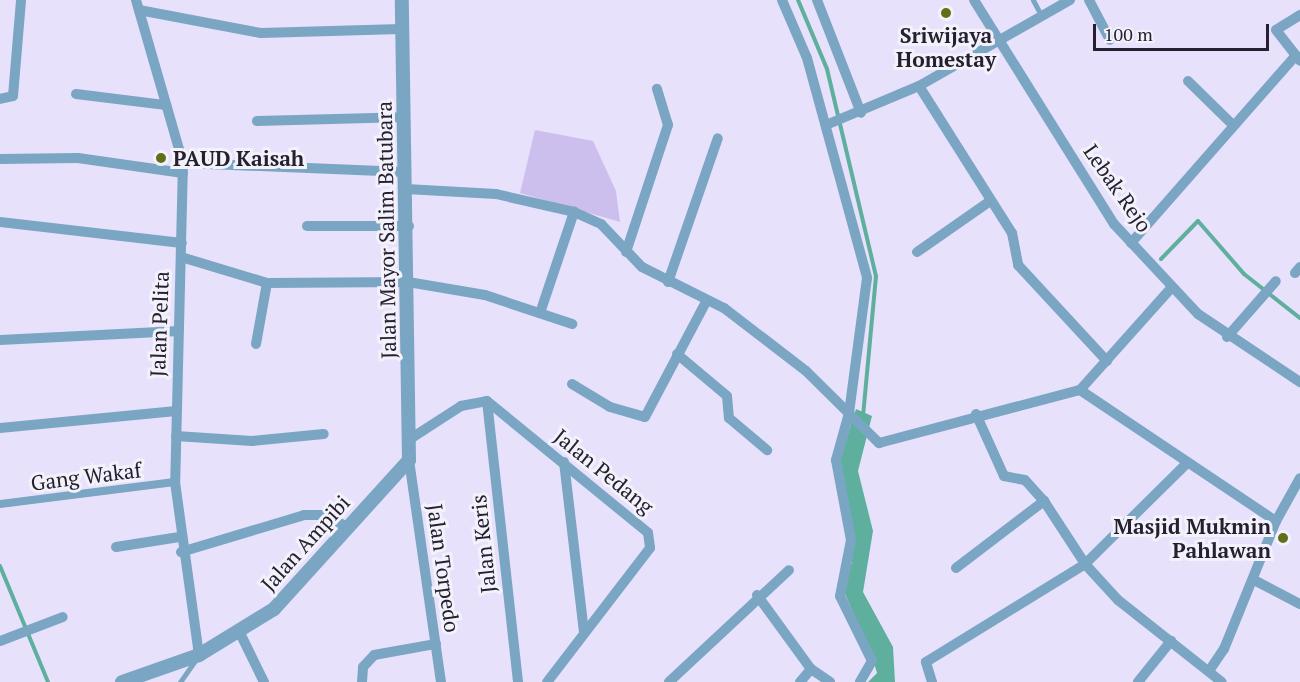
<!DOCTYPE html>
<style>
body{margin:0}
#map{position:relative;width:1300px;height:682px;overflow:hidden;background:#e8e1fc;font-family:"PT Serif",serif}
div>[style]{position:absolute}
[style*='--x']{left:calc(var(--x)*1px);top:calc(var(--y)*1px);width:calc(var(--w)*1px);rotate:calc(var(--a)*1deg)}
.green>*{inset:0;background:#ccbfed}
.water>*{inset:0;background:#5faf9e}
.stream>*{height:4px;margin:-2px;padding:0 2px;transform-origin:2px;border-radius:2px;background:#5faf9e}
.service>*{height:5px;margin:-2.5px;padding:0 2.5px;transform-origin:2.5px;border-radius:2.5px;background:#7aa6c4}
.pedestrian>*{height:8px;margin:-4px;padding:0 4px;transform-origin:4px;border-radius:4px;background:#7aa6c4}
.minor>*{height:10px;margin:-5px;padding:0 5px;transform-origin:5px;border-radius:5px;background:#7aa6c4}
.tertiary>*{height:14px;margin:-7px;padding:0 7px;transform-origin:7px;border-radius:7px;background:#7aa6c4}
.dots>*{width:16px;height:16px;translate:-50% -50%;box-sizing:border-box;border:3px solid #f3f1fa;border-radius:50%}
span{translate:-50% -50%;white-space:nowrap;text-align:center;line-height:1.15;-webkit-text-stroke:6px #f3f1fa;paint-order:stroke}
.poi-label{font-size:21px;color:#252030;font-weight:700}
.left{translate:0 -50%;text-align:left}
.right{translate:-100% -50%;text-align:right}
.street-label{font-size:21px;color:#252030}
.scale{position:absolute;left:1093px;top:24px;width:176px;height:27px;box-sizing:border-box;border:3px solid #252030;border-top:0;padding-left:8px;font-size:18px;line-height:21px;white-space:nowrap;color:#252030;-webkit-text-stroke:4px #f3f1fa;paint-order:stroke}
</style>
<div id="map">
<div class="green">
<div style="clip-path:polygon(535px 130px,593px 141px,616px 191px,620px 222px,520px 193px)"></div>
</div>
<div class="water">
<div style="clip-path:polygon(856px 409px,872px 416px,858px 471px,873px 531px,863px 592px,893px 647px,895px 682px,868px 682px,877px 673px,872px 656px,842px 587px,852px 562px,839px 462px)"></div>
</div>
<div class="stream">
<div style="--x:798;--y:0;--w:75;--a:67.2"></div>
<div style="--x:827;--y:69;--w:213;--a:76.7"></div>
<div style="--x:876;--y:276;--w:140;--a:95.3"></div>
<div style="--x:1161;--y:259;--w:53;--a:-45.8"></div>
<div style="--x:1198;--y:221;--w:70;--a:49"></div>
<div style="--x:1244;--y:274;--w:71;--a:38.2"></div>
<div style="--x:0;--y:566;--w:126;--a:67.5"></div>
</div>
<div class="service">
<div style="--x:1033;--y:0;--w:17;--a:62"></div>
<div style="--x:180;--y:682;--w:28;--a:-55"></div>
</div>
<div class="pedestrian">
<div style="--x:0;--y:504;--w:176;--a:-7.2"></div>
</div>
<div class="minor">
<div style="--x:136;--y:0;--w:170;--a:73.9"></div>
<div style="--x:183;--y:163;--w:319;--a:91.4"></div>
<div style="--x:175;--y:482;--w:175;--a:82.1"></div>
<div style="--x:782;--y:0;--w:63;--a:66.7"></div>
<div style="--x:807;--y:58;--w:228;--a:74.7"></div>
<div style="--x:867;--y:278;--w:136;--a:97.6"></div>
<div style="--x:849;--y:413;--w:49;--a:105.5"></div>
<div style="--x:836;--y:460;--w:81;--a:79.4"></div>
<div style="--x:851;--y:540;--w:57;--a:101.1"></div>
<div style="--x:840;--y:596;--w:72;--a:63.8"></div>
<div style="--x:872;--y:661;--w:24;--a:120"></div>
<div style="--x:817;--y:0;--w:121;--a:68.7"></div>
<div style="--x:974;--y:0;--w:264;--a:58"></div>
<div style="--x:1114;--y:224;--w:123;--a:47"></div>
<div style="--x:1198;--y:314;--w:123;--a:33.7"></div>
<div style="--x:1089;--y:0;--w:45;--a:62.3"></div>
<div style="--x:139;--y:10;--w:124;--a:10.7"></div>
<div style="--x:261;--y:33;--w:140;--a:-1.6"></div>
<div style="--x:1300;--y:15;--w:28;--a:148"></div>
<div style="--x:1276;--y:30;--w:39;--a:52"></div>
<div style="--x:1188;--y:81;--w:64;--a:44.4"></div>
<div style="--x:919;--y:86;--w:174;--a:57.7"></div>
<div style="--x:1012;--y:233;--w:33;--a:79"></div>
<div style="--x:1018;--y:265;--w:131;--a:47.2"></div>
<div style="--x:76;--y:94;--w:91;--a:7"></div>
<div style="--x:0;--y:99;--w:13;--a:-13"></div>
<div style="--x:13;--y:96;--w:96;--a:-85.2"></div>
<div style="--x:257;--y:121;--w:148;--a:-1.5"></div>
<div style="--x:826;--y:125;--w:101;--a:-22.8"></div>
<div style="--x:919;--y:86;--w:174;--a:-29.7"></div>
<div style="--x:0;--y:159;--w:78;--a:-0.7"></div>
<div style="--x:78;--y:158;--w:106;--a:8.1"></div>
<div style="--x:183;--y:163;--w:222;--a:2.3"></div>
<div style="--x:406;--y:189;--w:90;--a:3.2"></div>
<div style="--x:496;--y:194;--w:80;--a:13"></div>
<div style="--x:574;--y:212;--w:30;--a:24"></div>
<div style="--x:601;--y:224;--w:59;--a:46.4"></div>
<div style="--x:642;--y:267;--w:92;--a:26.6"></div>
<div style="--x:724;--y:308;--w:103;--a:37.5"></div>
<div style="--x:806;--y:371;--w:103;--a:44.6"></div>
<div style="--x:879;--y:443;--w:208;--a:-14.8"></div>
<div style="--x:1080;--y:390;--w:138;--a:-48.2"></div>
<div style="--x:0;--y:222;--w:183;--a:6.6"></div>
<div style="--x:307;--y:226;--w:102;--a:0"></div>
<div style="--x:1131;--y:243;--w:249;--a:-48.7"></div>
<div style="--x:626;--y:252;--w:134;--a:-71.7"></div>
<div style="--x:668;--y:125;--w:38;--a:-107"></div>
<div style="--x:917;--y:252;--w:89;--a:-34.9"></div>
<div style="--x:181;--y:257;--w:90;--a:16.8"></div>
<div style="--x:267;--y:283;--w:141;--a:-0.4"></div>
<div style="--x:408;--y:282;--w:78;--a:9.6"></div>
<div style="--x:485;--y:295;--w:92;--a:18.4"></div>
<div style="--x:1295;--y:273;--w:8;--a:-50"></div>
<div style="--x:668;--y:282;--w:152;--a:-70.9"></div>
<div style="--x:540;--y:313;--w:107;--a:-71.4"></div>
<div style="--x:1227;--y:337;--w:74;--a:-48.8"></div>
<div style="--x:0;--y:340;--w:179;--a:-2.9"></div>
<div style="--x:256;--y:344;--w:62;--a:-79.8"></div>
<div style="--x:677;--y:354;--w:65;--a:40"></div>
<div style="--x:727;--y:396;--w:22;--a:85"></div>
<div style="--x:729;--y:418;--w:50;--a:40.1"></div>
<div style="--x:572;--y:384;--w:44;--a:31.2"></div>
<div style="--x:610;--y:407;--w:36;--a:16"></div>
<div style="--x:645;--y:417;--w:132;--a:-62.1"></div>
<div style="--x:1080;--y:390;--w:236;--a:33.8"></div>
<div style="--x:487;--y:401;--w:283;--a:83.7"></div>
<div style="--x:976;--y:414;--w:68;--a:65.7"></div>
<div style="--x:1004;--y:476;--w:21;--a:11"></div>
<div style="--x:1025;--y:480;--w:28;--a:48"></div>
<div style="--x:1044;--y:501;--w:75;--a:56.9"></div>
<div style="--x:1085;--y:564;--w:49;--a:47.5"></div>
<div style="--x:1118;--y:600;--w:132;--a:38.3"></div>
<div style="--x:0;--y:428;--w:177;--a:-5.5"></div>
<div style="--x:176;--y:436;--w:76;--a:3.8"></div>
<div style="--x:252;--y:441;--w:72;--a:-5.6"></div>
<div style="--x:410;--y:439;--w:61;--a:-32.9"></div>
<div style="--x:461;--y:406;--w:26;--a:-11"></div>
<div style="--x:487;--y:401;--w:208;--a:39.3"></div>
<div style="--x:648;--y:533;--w:15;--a:82"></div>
<div style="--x:650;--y:548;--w:169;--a:127.5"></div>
<div style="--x:409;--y:460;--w:224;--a:81.8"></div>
<div style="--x:564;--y:462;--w:172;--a:83.3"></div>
<div style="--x:116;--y:547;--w:64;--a:-9"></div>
<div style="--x:181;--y:552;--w:128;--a:-16.7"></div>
<div style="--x:304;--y:515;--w:20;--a:0"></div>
<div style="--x:324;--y:515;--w:25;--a:27"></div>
<div style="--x:956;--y:568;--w:111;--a:-37.3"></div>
<div style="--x:1254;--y:580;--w:52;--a:27.6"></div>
<div style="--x:757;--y:595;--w:92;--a:53.9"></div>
<div style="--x:811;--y:669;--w:17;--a:130"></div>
<div style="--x:239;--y:631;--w:57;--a:63.9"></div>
<div style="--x:0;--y:641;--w:67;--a:-20.9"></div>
<div style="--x:811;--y:669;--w:23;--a:34"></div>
<div style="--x:1209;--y:671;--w:27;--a:-56"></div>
<div style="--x:1224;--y:649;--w:138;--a:-67.9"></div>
<div style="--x:1276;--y:521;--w:49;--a:-60.8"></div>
<div style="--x:362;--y:682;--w:15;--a:-86"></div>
<div style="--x:363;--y:667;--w:16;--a:-47"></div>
<div style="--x:374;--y:655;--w:63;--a:-10.1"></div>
<div style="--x:669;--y:682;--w:164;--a:-43"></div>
<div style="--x:932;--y:682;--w:21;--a:-107"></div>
<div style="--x:926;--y:662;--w:187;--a:-31.6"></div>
<div style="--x:1085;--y:564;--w:141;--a:-44.7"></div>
<div style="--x:1138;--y:682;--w:53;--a:-51.2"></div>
</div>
<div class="tertiary">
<div style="--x:122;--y:682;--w:82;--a:-19.3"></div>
<div style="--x:199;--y:655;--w:88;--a:-31.5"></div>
<div style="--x:274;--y:609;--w:201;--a:-47.8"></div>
<div style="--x:409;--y:460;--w:460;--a:-90.9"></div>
</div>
<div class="dots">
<div style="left:946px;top:13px;background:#626f19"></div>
<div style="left:161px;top:158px;background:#626f19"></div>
<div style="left:1283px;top:538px;background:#626f19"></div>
</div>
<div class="poi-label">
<span style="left:946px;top:47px">Sriwijaya<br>Homestay</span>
<span class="left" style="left:173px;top:158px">PAUD Kaisah</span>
<span class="right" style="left:1271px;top:538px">Masjid Mukmin<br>Pahlawan</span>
</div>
<div class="street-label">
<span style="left:1118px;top:188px;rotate:55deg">Lebak Rejo</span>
<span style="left:386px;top:230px;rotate:-91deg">Jalan Mayor Salim Batubara</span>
<span style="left:159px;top:324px;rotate:-88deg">Jalan Pelita</span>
<span style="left:604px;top:471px;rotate:39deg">Jalan Pedang</span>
<span style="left:86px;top:476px;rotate:-7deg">Gang Wakaf</span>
<span style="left:305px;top:543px;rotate:-48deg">Jalan Ampibi</span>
<span style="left:483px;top:544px;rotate:-96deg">Jalan Keris</span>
<span style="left:444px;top:568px;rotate:82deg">Jalan Torpedo</span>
</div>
<div class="scale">100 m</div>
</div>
